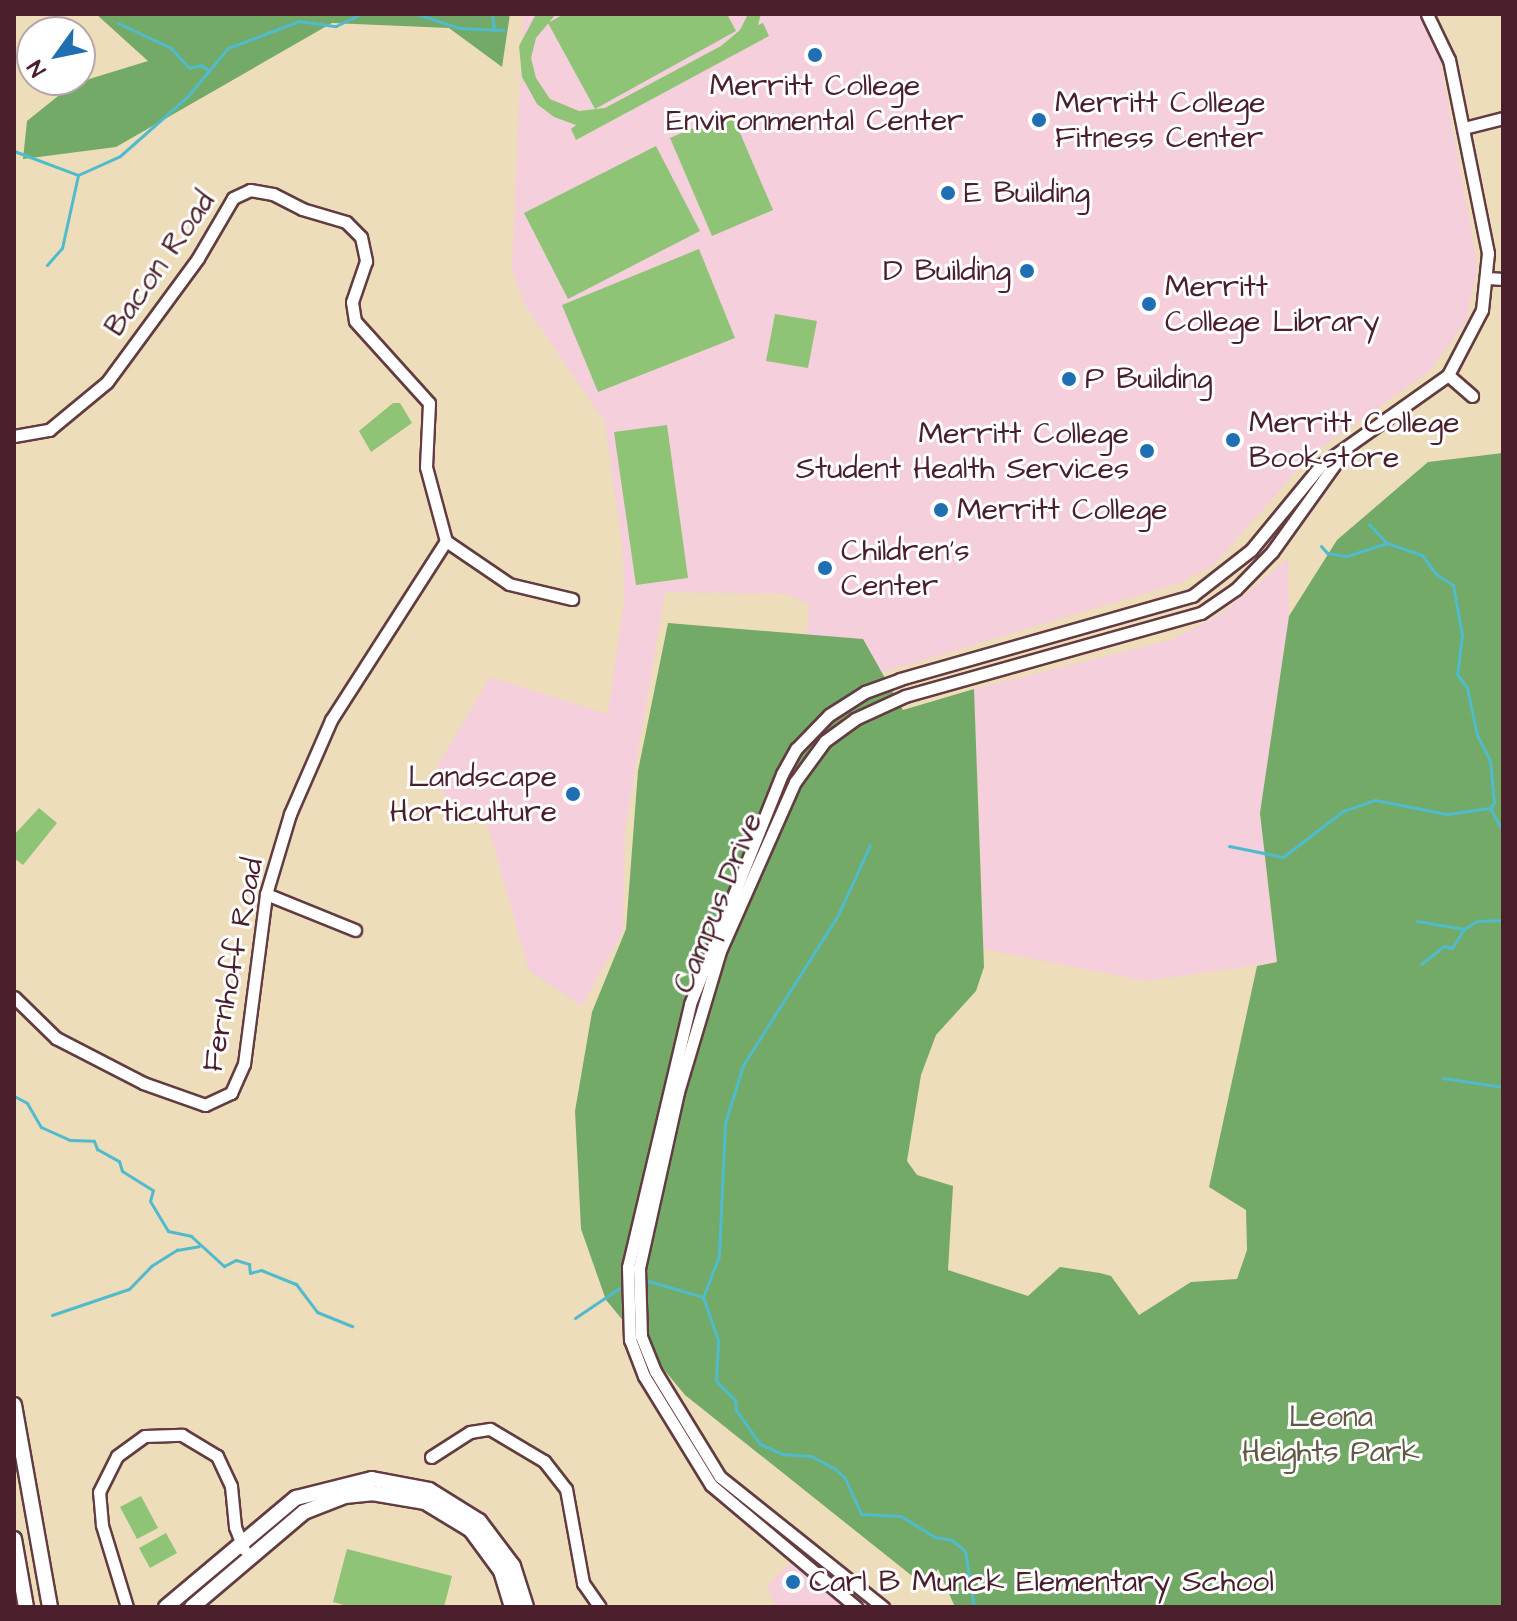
<!DOCTYPE html>
<style>
body{margin:0}
#map{position:relative;width:1517px;height:1621px;overflow:hidden;background:#edb;font-family:"Architects Daughter",sans-serif}
div>[style]{position:absolute}
[style*='--x']{left:calc(var(--x)*1px);top:calc(var(--y)*1px);width:calc(var(--w)*1px);rotate:calc(var(--a)*1deg)}
.built>*{inset:0;background:#f5cfdb}
.green>*{inset:0;background:#8fc476}
.forest>*{inset:0;background:#73aa67}
.stream>*{height:3px;margin:-1.5px;padding:0 1.5px;transform-origin:1.5px;border-radius:1.5px;background:#50bbcc}
.roads{filter:drop-shadow(2px 0 #633c41) drop-shadow(-2px 0 #633c41) drop-shadow(0 2px #633c41) drop-shadow(0 -2px #633c41)}
.minor>*{height:11px;margin:-5.5px;padding:0 5.5px;transform-origin:5.5px;border-radius:5.5px;background:#fff}
.major>*{height:14px;margin:-7px;padding:0 7px;transform-origin:7px;border-radius:7px;background:#fff}
.dots>*{width:22px;height:22px;translate:-50% -50%;box-sizing:border-box;border:4px solid #fff;border-radius:50%}
span{translate:-50% -50%;white-space:nowrap;text-align:center;line-height:1.15;-webkit-text-stroke:6px #fff;paint-order:stroke}
.poi-label{font-size:30px;color:#4a1f2b}
.left{translate:0 -50%;text-align:left}
.right{translate:-100% -50%;text-align:right}
.street-label{font-size:30px;color:#4a1f2b}
.park-label{font-size:30px;color:#625945}
.frame{position:absolute;inset:0;border:16px solid #4a1f2b;pointer-events:none}
.north{position:absolute;left:16px;top:16px;width:80px;height:80px;box-sizing:border-box;background:#fff;border:2px solid #b7a5aa;border-radius:50%;rotate:237deg;font-size:22px;font-weight:700;line-height:32px;text-align:center;color:#4a1f2b}
.north::after{content:'';display:block;margin:auto;width:28px;height:36px;background:#1f6fb2;clip-path:polygon(50% 0,100% 100%,50% 72%,0 100%)}
</style>
<div id="map">
<div class="built">
<div style="clip-path:polygon(523px 14px,1419px 14px,1437px 43px,1478px 266px,1466px 321px,1430px 371px,1311px 455px,1214px 565px,1179px 583px,841px 685px,741px 786px,808px 628px,809px 604px,786px 594px,665px 592px,625px 830px,623px 932px,582px 1006px,529px 971px,487px 823px,428px 782px,490px 677px,608px 714px,624px 601px,623px 553px,605px 422px,525px 306px,512px 270px)"></div>
<div style="clip-path:polygon(1288px 559px,1289px 616px,1260px 813px,1277px 962px,1146px 981px,984px 949px,974px 689px,1170px 640px,1219px 615px)"></div>
<div style="clip-path:polygon(790px 1563px,806px 1574px,851px 1607px,776px 1607px,767px 1586px)"></div>
</div>
<div class="green">
<div style="clip-path:polygon(536px 14px,556px 14px,536px 38px,531px 58px,536px 78px,550px 99px,579px 111px,605px 108px,721px 46px,740px 30px,748px 14px,761px 14px,758px 25px,763px 23px,769px 36px,576px 140px,571px 129px,576px 125px,554px 117px,537px 104px,522px 77px,519px 46px)"></div>
<div style="clip-path:polygon(564px 14px,727px 14px,736px 31px,595px 109px,548px 23px)"></div>
<div style="clip-path:polygon(731px 112px,773px 210px,712px 236px,670px 138px)"></div>
<div style="clip-path:polygon(656px 146px,700px 231px,568px 299px,524px 213px)"></div>
<div style="clip-path:polygon(699px 249px,735px 338px,598px 392px,562px 305px)"></div>
<div style="clip-path:polygon(775px 314px,817px 321px,808px 368px,766px 361px)"></div>
<div style="clip-path:polygon(393px 403px,400px 403px,412px 423px,371px 452px,359px 431px)"></div>
<div style="clip-path:polygon(667px 425px,688px 578px,636px 585px,614px 432px)"></div>
<div style="clip-path:polygon(39px 808px,57px 823px,23px 865px,14px 858px,14px 835px)"></div>
<div style="clip-path:polygon(141px 1496px,158px 1528px,137px 1539px,120px 1507px)"></div>
<div style="clip-path:polygon(166px 1533px,177px 1553px,150px 1568px,139px 1548px)"></div>
<div style="clip-path:polygon(347px 1549px,452px 1576px,444px 1607px,351px 1607px,333px 1602px)"></div>
</div>
<div class="forest">
<div style="clip-path:polygon(96px 14px,198px 16px,510px 14px,502px 67px,449px 28px,332px 23px,116px 147px,23px 159px,27px 121px,73px 84px,148px 61px)"></div>
<div style="clip-path:polygon(1503px 453px,1503px 1607px,955px 1607px,938px 1569px,926px 1587px,685px 1395px,606px 1300px,581px 1229px,575px 1111px,592px 1012px,626px 929px,638px 771px,668px 623px,863px 639px,903px 710px,974px 689px,984px 967px,976px 991px,936px 1035px,921px 1075px,907px 1161px,917px 1175px,953px 1186px,948px 1270px,1028px 1296px,1060px 1267px,1100px 1273px,1111px 1276px,1139px 1315px,1191px 1282px,1237px 1279px,1247px 1250px,1246px 1210px,1209px 1187px,1257px 966px,1277px 962px,1260px 813px,1289px 616px,1337px 540px,1428px 462px)"></div>
</div>
<div class="stream">
<div style="--x:417;--y:14;--w:44;--a:18.4"></div>
<div style="--x:459;--y:28;--w:44;--a:2.6"></div>
<div style="--x:492;--y:14;--w:16;--a:83"></div>
<div style="--x:118;--y:23;--w:59;--a:25.3"></div>
<div style="--x:171;--y:48;--w:27;--a:48"></div>
<div style="--x:189;--y:68;--w:12;--a:-14"></div>
<div style="--x:201;--y:65;--w:10;--a:37"></div>
<div style="--x:14;--y:151;--w:68;--a:20.6"></div>
<div style="--x:47;--y:265;--w:23;--a:-49"></div>
<div style="--x:62;--y:248;--w:75;--a:-77.6"></div>
<div style="--x:78;--y:175;--w:46;--a:-24.3"></div>
<div style="--x:120;--y:156;--w:89;--a:-41.4"></div>
<div style="--x:187;--y:97;--w:64;--a:-50.1"></div>
<div style="--x:228;--y:48;--w:76;--a:-20.8"></div>
<div style="--x:299;--y:21;--w:37;--a:8"></div>
<div style="--x:336;--y:26;--w:28;--a:-26"></div>
<div style="--x:1369;--y:524;--w:26;--a:47"></div>
<div style="--x:1387;--y:543;--w:37;--a:19"></div>
<div style="--x:1422;--y:555;--w:24;--a:54"></div>
<div style="--x:1436;--y:574;--w:20;--a:33"></div>
<div style="--x:1453;--y:585;--w:51;--a:79.8"></div>
<div style="--x:1462;--y:635;--w:39;--a:97"></div>
<div style="--x:1457;--y:674;--w:17;--a:54"></div>
<div style="--x:1467;--y:688;--w:48;--a:78"></div>
<div style="--x:1477;--y:735;--w:29;--a:63"></div>
<div style="--x:1490;--y:761;--w:42;--a:84.6"></div>
<div style="--x:1494;--y:803;--w:6;--a:129"></div>
<div style="--x:1490;--y:808;--w:26;--a:61"></div>
<div style="--x:1321;--y:546;--w:9;--a:49"></div>
<div style="--x:1327;--y:553;--w:20;--a:9"></div>
<div style="--x:1347;--y:556;--w:42;--a:-18"></div>
<div style="--x:870;--y:845;--w:77;--a:114.6"></div>
<div style="--x:838;--y:915;--w:178;--a:122.3"></div>
<div style="--x:743;--y:1065;--w:61;--a:107.2"></div>
<div style="--x:725;--y:1123;--w:133;--a:92.6"></div>
<div style="--x:719;--y:1256;--w:44;--a:111.3"></div>
<div style="--x:703;--y:1297;--w:46;--a:70.8"></div>
<div style="--x:718;--y:1340;--w:41;--a:92.8"></div>
<div style="--x:716;--y:1381;--w:27;--a:45"></div>
<div style="--x:735;--y:1400;--w:10;--a:84"></div>
<div style="--x:736;--y:1410;--w:42;--a:54.8"></div>
<div style="--x:760;--y:1444;--w:24;--a:24"></div>
<div style="--x:782;--y:1454;--w:29;--a:4"></div>
<div style="--x:811;--y:1456;--w:27;--a:28"></div>
<div style="--x:835;--y:1469;--w:13;--a:42"></div>
<div style="--x:845;--y:1478;--w:39;--a:66"></div>
<div style="--x:861;--y:1514;--w:40;--a:2.9"></div>
<div style="--x:901;--y:1516;--w:39;--a:32"></div>
<div style="--x:934;--y:1537;--w:18;--a:9"></div>
<div style="--x:952;--y:1540;--w:17;--a:40"></div>
<div style="--x:965;--y:1551;--w:57;--a:80.9"></div>
<div style="--x:1229;--y:846;--w:55;--a:11.5"></div>
<div style="--x:1283;--y:857;--w:76;--a:-37.5"></div>
<div style="--x:1343;--y:811;--w:34;--a:-19"></div>
<div style="--x:1375;--y:800;--w:73;--a:11"></div>
<div style="--x:1447;--y:814;--w:43;--a:-7.9"></div>
<div style="--x:1417;--y:921;--w:48;--a:9.7"></div>
<div style="--x:1421;--y:964;--w:29;--a:-38"></div>
<div style="--x:1444;--y:946;--w:8;--a:14"></div>
<div style="--x:1452;--y:948;--w:22;--a:-58"></div>
<div style="--x:1464;--y:929;--w:15;--a:-32"></div>
<div style="--x:1477;--y:921;--w:26;--a:-2"></div>
<div style="--x:1443;--y:1078;--w:61;--a:8.5"></div>
<div style="--x:14;--y:1096;--w:15;--a:28"></div>
<div style="--x:27;--y:1103;--w:28;--a:60"></div>
<div style="--x:41;--y:1127;--w:32;--a:24"></div>
<div style="--x:70;--y:1140;--w:24;--a:2"></div>
<div style="--x:94;--y:1141;--w:9;--a:69"></div>
<div style="--x:97;--y:1149;--w:25;--a:29"></div>
<div style="--x:119;--y:1161;--w:10;--a:73"></div>
<div style="--x:122;--y:1171;--w:36;--a:32"></div>
<div style="--x:153;--y:1190;--w:11;--a:105"></div>
<div style="--x:150;--y:1201;--w:35;--a:59"></div>
<div style="--x:168;--y:1231;--w:24;--a:12"></div>
<div style="--x:191;--y:1236;--w:45;--a:42.3"></div>
<div style="--x:224;--y:1266;--w:13;--a:-27"></div>
<div style="--x:236;--y:1260;--w:14;--a:17"></div>
<div style="--x:249;--y:1264;--w:9;--a:84"></div>
<div style="--x:250;--y:1273;--w:11;--a:-15"></div>
<div style="--x:261;--y:1270;--w:38;--a:22"></div>
<div style="--x:296;--y:1284;--w:35;--a:53"></div>
<div style="--x:317;--y:1312;--w:38;--a:22"></div>
<div style="--x:645;--y:1280;--w:60;--a:16.3"></div>
<div style="--x:52;--y:1315;--w:81;--a:-18.7"></div>
<div style="--x:129;--y:1289;--w:32;--a:-46"></div>
<div style="--x:151;--y:1266;--w:31;--a:-32"></div>
<div style="--x:177;--y:1250;--w:22;--a:-10"></div>
<div style="--x:575;--y:1318;--w:55;--a:-34"></div>
</div>
<div class="roads">
<div class="minor">
<div style="--x:1464;--y:128;--w:40;--a:-14.4"></div>
<div style="--x:1488;--y:278;--w:15;--a:4"></div>
<div style="--x:1448;--y:375;--w:32;--a:41"></div>
<div style="--x:14;--y:436;--w:36;--a:-10"></div>
<div style="--x:49;--y:430;--w:75;--a:-39.6"></div>
<div style="--x:107;--y:382;--w:154;--a:-53.7"></div>
<div style="--x:198;--y:258;--w:69;--a:-59.7"></div>
<div style="--x:233;--y:198;--w:19;--a:-25"></div>
<div style="--x:250;--y:190;--w:23;--a:10"></div>
<div style="--x:273;--y:194;--w:33;--a:27"></div>
<div style="--x:302;--y:209;--w:46;--a:16.5"></div>
<div style="--x:346;--y:222;--w:21;--a:45"></div>
<div style="--x:361;--y:237;--w:25;--a:78"></div>
<div style="--x:366;--y:261;--w:43;--a:108.9"></div>
<div style="--x:352;--y:302;--w:19;--a:81"></div>
<div style="--x:355;--y:321;--w:110;--a:47.9"></div>
<div style="--x:429;--y:403;--w:64;--a:92.7"></div>
<div style="--x:426;--y:467;--w:77;--a:74.9"></div>
<div style="--x:446;--y:541;--w:76;--a:34.3"></div>
<div style="--x:509;--y:584;--w:65;--a:13.4"></div>
<div style="--x:266;--y:894;--w:96;--a:22"></div>
<div style="--x:14;--y:997;--w:59;--a:44.3"></div>
<div style="--x:56;--y:1038;--w:98;--a:27.3"></div>
<div style="--x:143;--y:1083;--w:66;--a:19.5"></div>
<div style="--x:205;--y:1105;--w:29;--a:-25"></div>
<div style="--x:231;--y:1093;--w:32;--a:-66"></div>
<div style="--x:244;--y:1064;--w:171;--a:-82.6"></div>
<div style="--x:266;--y:894;--w:84;--a:-73.3"></div>
<div style="--x:290;--y:814;--w:103;--a:-66.4"></div>
<div style="--x:331;--y:720;--w:213;--a:-57.3"></div>
<div style="--x:431;--y:1457;--w:46;--a:-32.7"></div>
<div style="--x:470;--y:1432;--w:20;--a:-9"></div>
<div style="--x:490;--y:1429;--w:63;--a:30.7"></div>
<div style="--x:544;--y:1461;--w:36;--a:52"></div>
<div style="--x:566;--y:1489;--w:96;--a:79.7"></div>
<div style="--x:583;--y:1583;--w:29;--a:55"></div>
<div style="--x:127;--y:1607;--w:86;--a:-107"></div>
<div style="--x:102;--y:1525;--w:33;--a:-95"></div>
<div style="--x:99;--y:1492;--w:40;--a:-63.4"></div>
<div style="--x:117;--y:1456;--w:34;--a:-36"></div>
<div style="--x:145;--y:1436;--w:37;--a:-2"></div>
<div style="--x:182;--y:1435;--w:41;--a:31"></div>
<div style="--x:217;--y:1456;--w:33;--a:65"></div>
<div style="--x:231;--y:1486;--w:41;--a:84.4"></div>
<div style="--x:235;--y:1527;--w:24;--a:68"></div>
<div style="--x:856;--y:1607;--w:189;--a:-139.9"></div>
<div style="--x:711;--y:1485;--w:128;--a:-121.6"></div>
<div style="--x:644;--y:1376;--w:39;--a:-111"></div>
<div style="--x:630;--y:1340;--w:73;--a:-91.6"></div>
<div style="--x:628;--y:1267;--w:270;--a:-76.7"></div>
<div style="--x:690;--y:1004;--w:248;--a:-68.2"></div>
<div style="--x:782;--y:774;--w:29;--a:-61"></div>
<div style="--x:796;--y:749;--w:47;--a:-45.9"></div>
<div style="--x:829;--y:715;--w:43;--a:-32.6"></div>
<div style="--x:865;--y:692;--w:37;--a:-20"></div>
<div style="--x:900;--y:679;--w:304;--a:-15.9"></div>
<div style="--x:1192;--y:596;--w:75;--a:-37.9"></div>
<div style="--x:1251;--y:550;--w:110;--a:-50.5"></div>
<div style="--x:1321;--y:465;--w:156;--a:-35.3"></div>
<div style="--x:1448;--y:375;--w:73;--a:-62.4"></div>
<div style="--x:1482;--y:310;--w:57;--a:-84"></div>
<div style="--x:1488;--y:253;--w:197;--a:-101.4"></div>
<div style="--x:1449;--y:60;--w:51;--a:-115.6"></div>
<div style="--x:883;--y:1607;--w:208;--a:-141.4"></div>
<div style="--x:720;--y:1477;--w:124;--a:-121.5"></div>
<div style="--x:655;--y:1371;--w:38;--a:-112"></div>
<div style="--x:641;--y:1336;--w:68;--a:-91.7"></div>
<div style="--x:639;--y:1268;--w:180;--a:-77.5"></div>
<div style="--x:678;--y:1092;--w:147;--a:-73.4"></div>
<div style="--x:720;--y:951;--w:185;--a:-66.1"></div>
<div style="--x:795;--y:782;--w:51;--a:-53.8"></div>
<div style="--x:825;--y:741;--w:37;--a:-36"></div>
<div style="--x:855;--y:719;--w:55;--a:-24.7"></div>
<div style="--x:905;--y:696;--w:307;--a:-15.7"></div>
<div style="--x:1201;--y:613;--w:42;--a:-34.4"></div>
<div style="--x:1236;--y:589;--w:52;--a:-45.8"></div>
<div style="--x:1272;--y:552;--w:117;--a:-54.4"></div>
</div>
<div class="major">
<div style="--x:14;--y:1405;--w:205;--a:79.9"></div>
<div style="--x:14;--y:1539;--w:69;--a:80"></div>
<div style="--x:166;--y:1607;--w:170;--a:-40"></div>
<div style="--x:296;--y:1498;--w:78;--a:-14"></div>
<div style="--x:372;--y:1479;--w:58;--a:10.9"></div>
<div style="--x:429;--y:1490;--w:59;--a:31.8"></div>
<div style="--x:479;--y:1521;--w:56;--a:52.9"></div>
<div style="--x:513;--y:1566;--w:43;--a:72.4"></div>
<div style="--x:192;--y:1607;--w:147;--a:-40.3"></div>
<div style="--x:304;--y:1512;--w:44;--a:-21.3"></div>
<div style="--x:345;--y:1496;--w:27;--a:-6"></div>
<div style="--x:372;--y:1493;--w:54;--a:9.6"></div>
<div style="--x:425;--y:1502;--w:54;--a:31.3"></div>
<div style="--x:471;--y:1530;--w:51;--a:53.8"></div>
<div style="--x:501;--y:1571;--w:38;--a:73"></div>
</div>
</div>
<div class="dots">
<div style="left:815px;top:55px;background:#1f6fb2"></div>
<div style="left:1039px;top:120px;background:#1f6fb2"></div>
<div style="left:948px;top:193px;background:#1f6fb2"></div>
<div style="left:1027px;top:271px;background:#1f6fb2"></div>
<div style="left:1149px;top:304px;background:#1f6fb2"></div>
<div style="left:1069px;top:379px;background:#1f6fb2"></div>
<div style="left:1233px;top:440px;background:#1f6fb2"></div>
<div style="left:1147px;top:451px;background:#1f6fb2"></div>
<div style="left:941px;top:510px;background:#1f6fb2"></div>
<div style="left:825px;top:568px;background:#1f6fb2"></div>
<div style="left:573px;top:794px;background:#1f6fb2"></div>
<div style="left:793px;top:1582px;background:#1f6fb2"></div>
</div>
<div class="poi-label">
<span style="left:815px;top:103px">Merritt College<br>Environmental Center</span>
<span class="left" style="left:1055px;top:120px">Merritt College<br>Fitness Center</span>
<span class="left" style="left:964px;top:193px">E Building</span>
<span class="right" style="left:1011px;top:271px">D Building</span>
<span class="left" style="left:1165px;top:304px">Merritt<br>College Library</span>
<span class="left" style="left:1085px;top:379px">P Building</span>
<span class="left" style="left:1249px;top:440px">Merritt College<br>Bookstore</span>
<span class="right" style="left:1129px;top:451px">Merritt College<br>Student Health Services</span>
<span class="left" style="left:957px;top:510px">Merritt College</span>
<span class="left" style="left:841px;top:568px">Children's<br>Center</span>
<span class="right" style="left:557px;top:794px">Landscape<br>Horticulture</span>
<span class="left" style="left:809px;top:1582px">Carl B Munck Elementary School</span>
</div>
<div class="street-label">
<span style="left:160px;top:264px;rotate:-55deg">Bacon Road</span>
<span style="left:718px;top:903px;rotate:-68deg">Campus Drive</span>
<span style="left:233px;top:965px;rotate:-79deg">Fernhoff Road</span>
</div>
<div class="park-label">
<span style="left:1331px;top:1434px">Leona<br>Heights Park</span>
</div>
<div class="frame"></div>
<div class="north">N</div>
</div>
